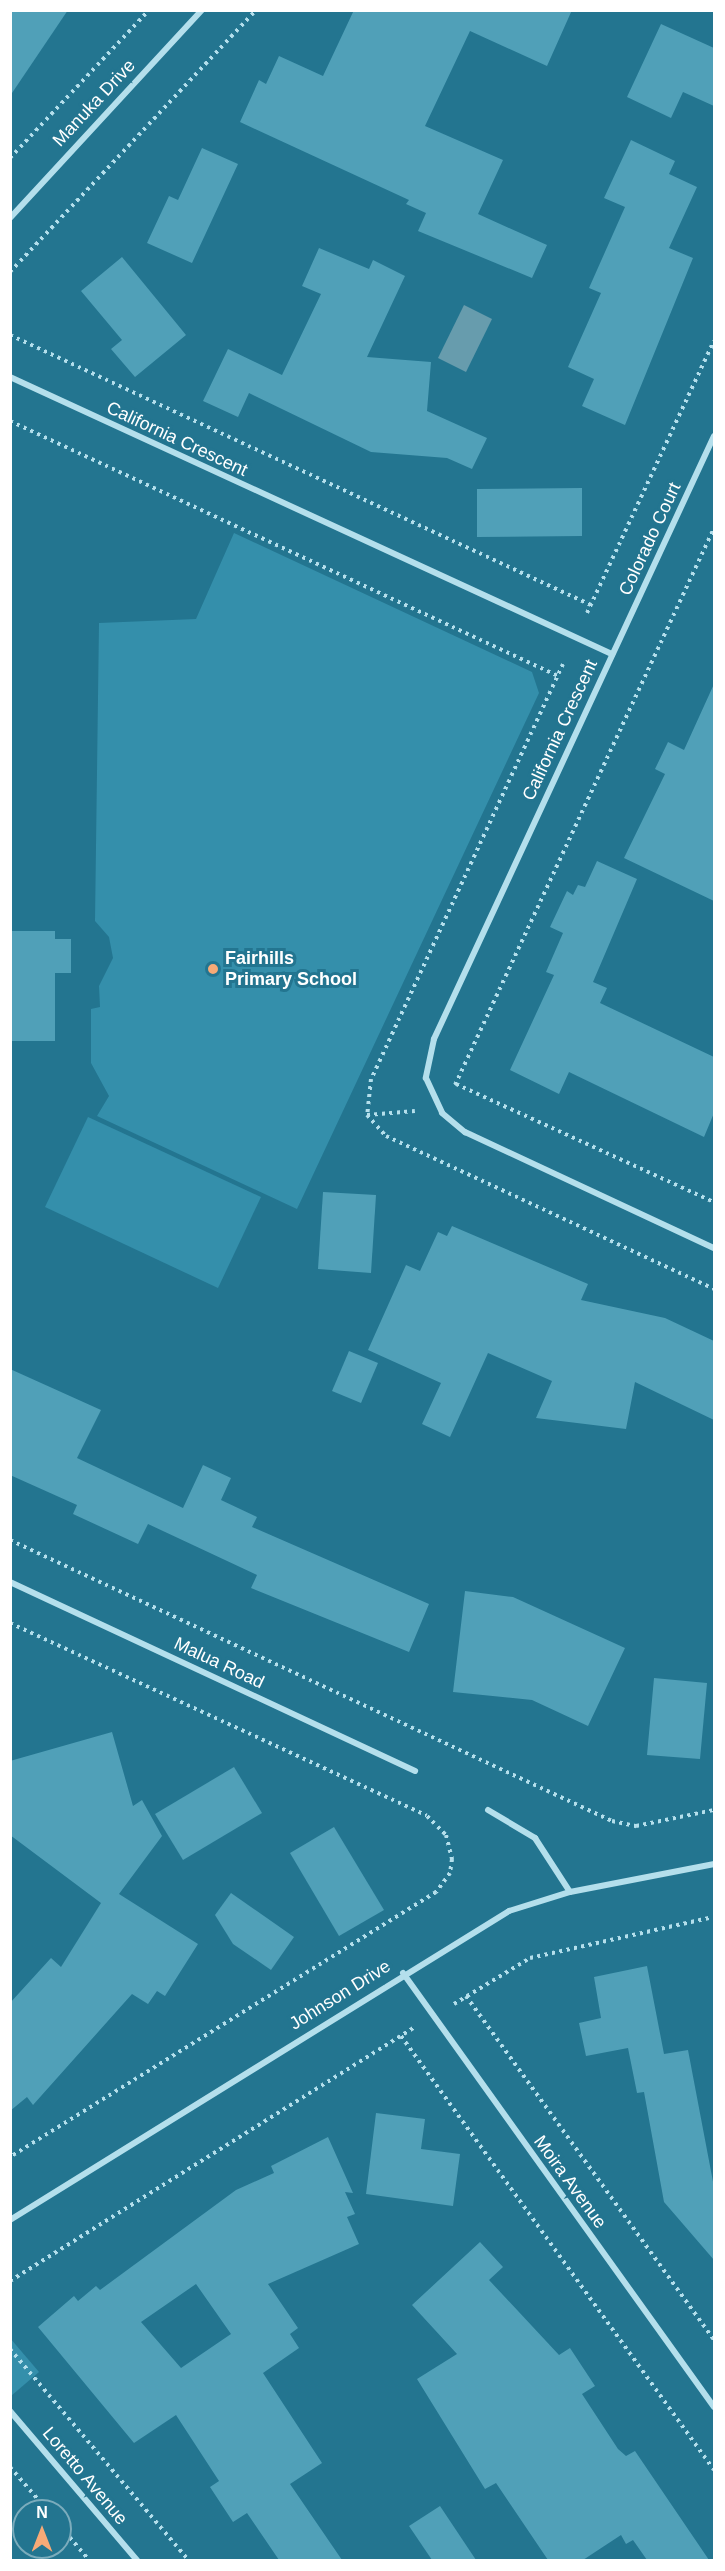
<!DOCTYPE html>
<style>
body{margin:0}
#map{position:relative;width:725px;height:2571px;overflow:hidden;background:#237590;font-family:Arial,sans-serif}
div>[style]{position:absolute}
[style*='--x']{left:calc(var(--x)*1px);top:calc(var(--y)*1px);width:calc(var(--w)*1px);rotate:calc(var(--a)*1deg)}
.green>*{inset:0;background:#348fab}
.water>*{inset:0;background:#679cad}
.building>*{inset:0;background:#50a0b8}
.path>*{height:4px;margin-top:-2px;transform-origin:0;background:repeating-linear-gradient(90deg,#b4dfec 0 3px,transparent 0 7.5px)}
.minor>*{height:6px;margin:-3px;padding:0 3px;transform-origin:3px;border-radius:3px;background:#b4dfec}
.dots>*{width:16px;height:16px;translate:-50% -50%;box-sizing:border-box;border:3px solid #237590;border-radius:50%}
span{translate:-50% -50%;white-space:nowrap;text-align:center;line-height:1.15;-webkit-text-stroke:6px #237590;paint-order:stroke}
.street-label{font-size:18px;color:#fff}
.poi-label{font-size:18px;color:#fff;font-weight:700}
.left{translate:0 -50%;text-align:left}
.frame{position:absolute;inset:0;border:12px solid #fff;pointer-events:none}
.north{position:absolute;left:12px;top:2499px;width:60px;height:60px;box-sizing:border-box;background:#237590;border:2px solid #7bacbc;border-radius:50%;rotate:0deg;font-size:16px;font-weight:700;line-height:24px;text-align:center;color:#fff}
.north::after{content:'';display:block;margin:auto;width:21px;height:27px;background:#f7aa77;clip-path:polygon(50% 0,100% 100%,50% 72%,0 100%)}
</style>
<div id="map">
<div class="green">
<div style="clip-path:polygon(234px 533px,532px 672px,539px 693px,297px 1209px,97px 1116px,109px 1096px,91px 1063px,91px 1009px,100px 1007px,99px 986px,113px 958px,109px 937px,95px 921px,99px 623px,196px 619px)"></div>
<div style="clip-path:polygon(88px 1117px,261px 1197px,218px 1288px,45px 1207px)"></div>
<div style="clip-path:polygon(10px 2338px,39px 2372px,11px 2396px,10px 2396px)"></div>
</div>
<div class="water">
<div style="clip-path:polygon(464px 305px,492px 319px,466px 372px,438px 358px)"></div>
</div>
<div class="building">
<div style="clip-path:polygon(10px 10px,68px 10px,10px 96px)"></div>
<div style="clip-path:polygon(354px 10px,572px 10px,547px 66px,470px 31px,425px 126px,503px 160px,478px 214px,547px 245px,532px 278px,418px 231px,426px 213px,406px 204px,409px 200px,240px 122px,259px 80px,266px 84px,279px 56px,323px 76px)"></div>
<div style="clip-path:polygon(661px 24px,714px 48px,714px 106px,683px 92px,671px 118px,627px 97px)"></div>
<div style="clip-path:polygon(631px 140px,675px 161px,669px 174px,697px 187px,669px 248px,693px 258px,625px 425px,582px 406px,594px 379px,568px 367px,601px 293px,589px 288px,625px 207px,604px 198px)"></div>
<div style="clip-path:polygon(202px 148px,238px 164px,192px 263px,147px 243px,169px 196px,178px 200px)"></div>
<div style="clip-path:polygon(319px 248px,369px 269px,373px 260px,405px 276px,367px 357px,431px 362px,427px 411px,487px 438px,472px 469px,447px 458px,371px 452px,249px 393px,238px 417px,203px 401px,228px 349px,282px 375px,321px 294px,302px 286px)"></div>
<div style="clip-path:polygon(122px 257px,186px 335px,135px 377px,111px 349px,122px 340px,81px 291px)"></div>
<div style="clip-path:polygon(582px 488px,582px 536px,477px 537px,477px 489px)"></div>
<div style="clip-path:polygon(714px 684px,714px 901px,624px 858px,665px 774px,655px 769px,668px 742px,684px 750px)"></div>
<div style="clip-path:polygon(597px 861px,637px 879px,593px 982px,607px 988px,600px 1003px,714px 1057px,714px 1113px,704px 1137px,569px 1072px,559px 1094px,510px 1070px,554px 975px,546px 972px,563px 933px,550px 927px,567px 891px,573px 895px,578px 885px,585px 887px)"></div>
<div style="clip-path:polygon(10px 931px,55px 931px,55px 939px,71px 939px,71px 973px,55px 973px,55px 1041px,10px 1041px)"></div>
<div style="clip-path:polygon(323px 1192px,376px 1195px,371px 1273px,318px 1269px)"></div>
<div style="clip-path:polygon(452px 1226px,588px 1284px,581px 1300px,665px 1318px,714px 1341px,714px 1420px,635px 1382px,626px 1429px,536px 1418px,552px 1381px,488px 1353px,450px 1437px,422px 1424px,441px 1383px,368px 1350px,406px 1265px,420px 1271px,438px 1232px,447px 1236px)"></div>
<div style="clip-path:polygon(349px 1351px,378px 1363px,361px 1403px,332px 1391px)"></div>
<div style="clip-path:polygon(10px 1369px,101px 1410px,77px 1458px,183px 1508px,203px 1465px,231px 1478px,221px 1500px,257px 1517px,252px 1527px,429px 1604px,409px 1652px,251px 1588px,257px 1575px,148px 1524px,138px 1544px,73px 1514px,77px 1505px,10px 1475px)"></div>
<div style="clip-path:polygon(465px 1591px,513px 1597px,625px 1648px,588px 1726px,532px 1700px,453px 1692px)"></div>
<div style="clip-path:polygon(654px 1678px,707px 1683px,700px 1759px,647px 1755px)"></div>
<div style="clip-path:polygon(112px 1732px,133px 1806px,142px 1800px,162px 1836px,119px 1894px,198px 1944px,165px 1996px,157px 1991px,148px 2004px,132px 1994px,33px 2105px,27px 2097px,10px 2111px,10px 2003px,51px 1958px,61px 1967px,101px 1903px,10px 1835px,10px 1761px)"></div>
<div style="clip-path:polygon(234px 1767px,262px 1813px,183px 1860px,155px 1814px)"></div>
<div style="clip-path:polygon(334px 1827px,384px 1910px,339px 1936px,290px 1853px)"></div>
<div style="clip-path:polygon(231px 1893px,294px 1937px,271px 1970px,233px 1944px,215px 1915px)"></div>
<div style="clip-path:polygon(647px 1966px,664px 2054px,688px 2050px,714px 2187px,714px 2260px,664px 2202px,644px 2092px,637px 2093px,628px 2048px,586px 2056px,579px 2023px,601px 2018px,594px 1977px)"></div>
<div style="clip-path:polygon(376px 2113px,425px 2119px,421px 2149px,460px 2154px,453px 2206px,366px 2194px)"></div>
<div style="clip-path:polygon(evenodd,328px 2137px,353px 2193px,345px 2192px,355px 2214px,347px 2217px,359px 2244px,268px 2284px,298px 2328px,290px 2334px,299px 2348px,263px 2373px,322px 2463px,290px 2484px,342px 2560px,279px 2560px,247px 2513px,233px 2522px,210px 2487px,219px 2481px,176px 2415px,134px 2443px,38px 2327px,74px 2296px,78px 2301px,96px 2286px,100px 2290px,236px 2190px,274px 2173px,271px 2166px,328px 2137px,196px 2284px,231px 2334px,181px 2368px,141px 2322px,196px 2284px)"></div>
<div style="clip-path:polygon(480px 2242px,503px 2267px,489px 2280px,559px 2355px,570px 2348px,595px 2386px,582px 2394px,618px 2449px,626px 2456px,635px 2451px,709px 2560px,647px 2560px,633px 2540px,626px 2544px,621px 2535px,583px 2560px,548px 2560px,496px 2483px,485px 2489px,417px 2379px,457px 2354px,412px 2305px)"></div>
<div style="clip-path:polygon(440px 2506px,476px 2560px,432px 2560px,409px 2526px)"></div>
</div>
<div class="path">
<div style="--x:10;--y:158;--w:203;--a:-46.8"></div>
<div style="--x:10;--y:272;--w:359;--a:-46.8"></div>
<div style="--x:10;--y:335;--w:641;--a:24.93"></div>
<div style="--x:10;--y:421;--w:604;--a:24.95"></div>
<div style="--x:587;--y:613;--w:300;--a:-65"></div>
<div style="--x:563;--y:664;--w:457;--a:114.8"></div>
<div style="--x:371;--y:1079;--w:36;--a:96"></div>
<div style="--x:367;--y:1115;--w:28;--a:48"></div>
<div style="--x:386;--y:1136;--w:362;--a:25"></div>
<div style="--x:456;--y:1084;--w:284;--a:24.6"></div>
<div style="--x:455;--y:1085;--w:614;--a:-65.06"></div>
<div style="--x:367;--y:1115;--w:48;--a:-4.8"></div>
<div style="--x:10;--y:1540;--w:664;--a:25.02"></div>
<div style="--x:612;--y:1821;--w:25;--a:12"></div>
<div style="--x:636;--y:1826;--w:80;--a:-11.6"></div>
<div style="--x:10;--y:1623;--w:459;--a:24.8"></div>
<div style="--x:427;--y:1816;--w:27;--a:45"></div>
<div style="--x:446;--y:1835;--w:25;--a:76"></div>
<div style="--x:452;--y:1859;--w:14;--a:98"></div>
<div style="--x:450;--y:1873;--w:24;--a:126"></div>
<div style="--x:436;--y:1892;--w:502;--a:148.12"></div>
<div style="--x:466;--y:1996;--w:424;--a:54.2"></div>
<div style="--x:454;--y:2004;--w:89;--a:-31.2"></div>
<div style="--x:530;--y:1958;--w:189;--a:-12.6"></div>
<div style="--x:401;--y:2036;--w:535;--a:54.2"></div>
<div style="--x:10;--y:2281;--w:477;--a:-32.1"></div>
<div style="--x:10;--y:2349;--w:276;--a:49.8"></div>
<div style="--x:10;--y:2467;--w:58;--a:49.2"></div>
<div style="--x:60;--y:2526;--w:45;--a:49.5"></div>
</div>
<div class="minor">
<div style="--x:10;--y:218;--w:283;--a:-47.3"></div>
<div style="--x:10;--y:377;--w:663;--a:24.71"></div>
<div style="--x:714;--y:436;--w:665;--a:114.91"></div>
<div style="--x:434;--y:1039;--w:40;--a:102"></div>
<div style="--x:426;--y:1078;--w:38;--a:65"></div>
<div style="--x:442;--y:1113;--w:30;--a:40"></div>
<div style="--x:465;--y:1132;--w:275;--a:25"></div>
<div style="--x:10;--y:1582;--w:447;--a:25"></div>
<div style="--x:488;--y:1810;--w:55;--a:30.8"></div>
<div style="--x:535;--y:1838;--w:64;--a:57.1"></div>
<div style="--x:403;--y:1973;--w:534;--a:54.38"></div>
<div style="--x:10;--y:2220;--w:587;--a:-31.77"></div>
<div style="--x:509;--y:1911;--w:64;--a:-17.3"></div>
<div style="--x:570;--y:1892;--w:147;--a:-11"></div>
<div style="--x:10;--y:2411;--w:196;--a:49.6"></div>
</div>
<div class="dots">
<div style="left:213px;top:969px;background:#f7aa77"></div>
</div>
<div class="street-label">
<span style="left:94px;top:103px;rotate:-47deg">Manuka Drive</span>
<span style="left:177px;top:439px;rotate:25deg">California Crescent</span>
<span style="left:650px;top:539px;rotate:-65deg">Colorado Court</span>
<span style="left:560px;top:730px;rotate:-65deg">California Crescent</span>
<span style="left:219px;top:1663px;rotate:25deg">Malua Road</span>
<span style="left:340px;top:1995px;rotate:-32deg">Johnson Drive</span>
<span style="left:570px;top:2182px;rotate:54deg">Moira Avenue</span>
<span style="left:85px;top:2476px;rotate:50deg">Loretto Avenue</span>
</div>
<div class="poi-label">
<span class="left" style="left:225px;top:969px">Fairhills<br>Primary School</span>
</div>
<div class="frame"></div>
<div class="north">N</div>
</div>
